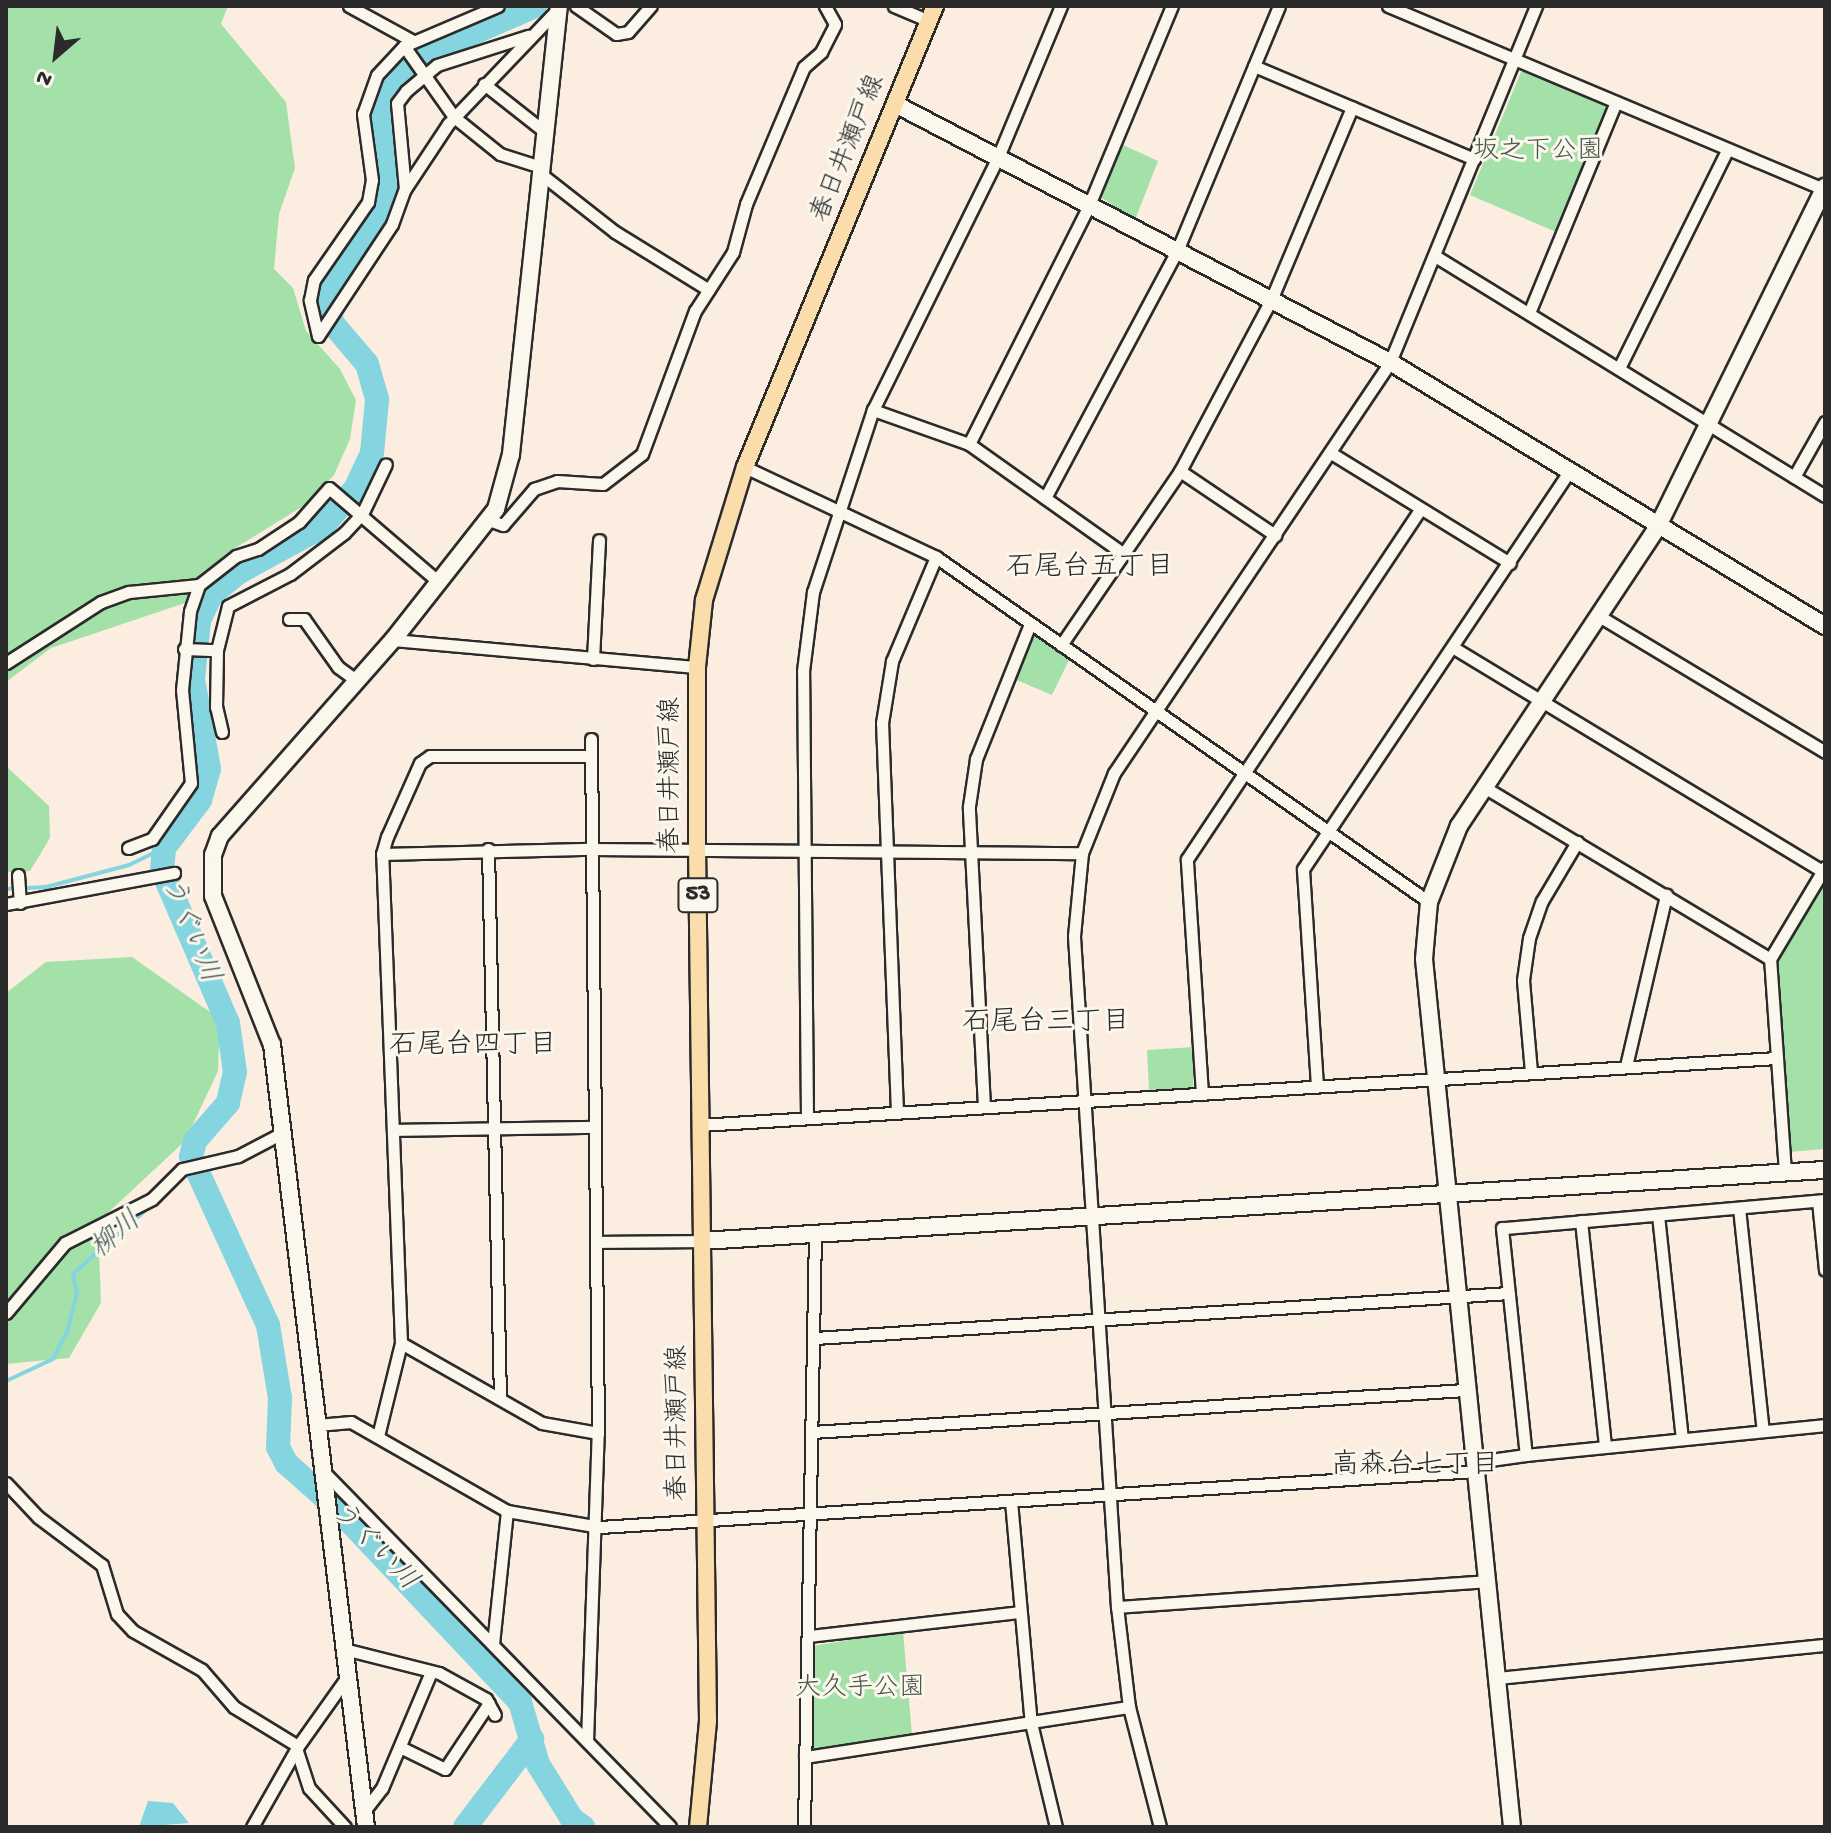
<!DOCTYPE html>
<meta charset="utf-8">
<style>
body{margin:0}
#map{position:relative;width:1831px;height:1833px;overflow:hidden;background:#fcede1;font-family:"Gochi Hand","Klee One",sans-serif}
div>[style]{position:absolute}
[style*='--x']{left:calc(var(--x)*1px);top:calc(var(--y)*1px);width:calc(var(--w)*1px);rotate:calc(var(--a)*1deg)}
.green>*{inset:0;background:#a3e1a9}
.water>*{inset:0;background:#84d5df}
.stream>*{height:4px;margin:-2px;padding:0 2px;transform-origin:2px;border-radius:2px;background:#84d5df}
.river>*{height:24px;margin:-12px;padding:0 12px;transform-origin:12px;border-radius:12px;background:#84d5df}
.roads{filter:drop-shadow(2px 0 #2b2b2b) drop-shadow(-2px 0 #2b2b2b) drop-shadow(0 2px #2b2b2b) drop-shadow(0 -2px #2b2b2b)}
.street>*{height:11px;margin:-5.5px;padding:0 5.5px;transform-origin:5.5px;border-radius:5.5px;background:#fbf7ec}
.secondary>*{height:16px;margin:-8px;padding:0 8px;transform-origin:8px;border-radius:8px;background:#fbf7ec}
.primary>*{height:16px;margin:-8px;padding:0 8px;transform-origin:8px;border-radius:8px;background:#faddab}
span{translate:-50% -50%;white-space:nowrap;text-align:center;line-height:1.15;-webkit-text-stroke:6px #fbf7ec;paint-order:stroke}
.shield-label span{padding:2px 6px;background:#fbf7ec;border:2px solid;border-radius:6px;-webkit-text-stroke-width:0}
.shield-label{font-size:24px;color:#2b2b2b;font-weight:700}
.street-label{font-size:26px;color:#2b2b2b}
.park-label{font-size:26px;color:#49584a}
.neighbourhood-label{font-size:28px;color:#2b2b2b}
.water-label{font-size:28px;color:#415658;font-style:italic}
.frame{position:absolute;inset:0;border:8px solid #2b2b2b;pointer-events:none}
.north{position:absolute;left:16px;top:16px;width:80px;height:80px;-webkit-text-stroke:6px #fbf7ec;paint-order:stroke;rotate:208deg;font-size:22px;font-weight:700;line-height:32px;text-align:center;color:#2b2b2b}
.north::after{content:'';display:block;margin:auto;width:28px;height:36px;background:#2b2b2b;clip-path:polygon(50% 0,100% 100%,50% 72%,0 100%)}
</style>
<div id="map">
<div class="green">
<div style="clip-path:polygon(6px 6px,228px 6px,221px 24px,286px 102px,295px 168px,279px 214px,274px 269px,293px 288px,306px 331px,340px 369px,356px 400px,350px 439px,334px 475px,308px 503px,229px 552px,197px 599px,51px 648px,6px 682px)"></div>
<div style="clip-path:polygon(1526px 71px,1604px 105px,1607px 111px,1556px 232px,1470px 195px,1521px 72px)"></div>
<div style="clip-path:polygon(1121px 144px,1158px 161px,1135px 220px,1099px 196px)"></div>
<div style="clip-path:polygon(1036px 637px,1069px 660px,1052px 695px,1014px 679px,1031px 638px)"></div>
<div style="clip-path:polygon(6px 766px,49px 806px,50px 838px,30px 871px,6px 872px)"></div>
<div style="clip-path:polygon(1825px 880px,1825px 1149px,1789px 1152px,1776px 964px)"></div>
<div style="clip-path:polygon(132px 957px,220px 1019px,218px 1071px,185px 1141px,98px 1222px,101px 1303px,69px 1358px,6px 1364px,6px 993px,46px 962px)"></div>
<div style="clip-path:polygon(1194px 1047px,1193px 1088px,1149px 1090px,1147px 1050px)"></div>
<div style="clip-path:polygon(903px 1631px,912px 1735px,816px 1750px,811px 1746px,813px 1646px)"></div>
</div>
<div class="water">
<div style="clip-path:polygon(148px 1801px,173px 1803px,189px 1823px,139px 1827px)"></div>
</div>
<div class="stream">
<div style="--x:6;--y:889;--w:40;--a:-2.9"></div>
<div style="--x:46;--y:887;--w:86;--a:-14.8"></div>
<div style="--x:129;--y:865;--w:39;--a:-26"></div>
<div style="--x:6;--y:1381;--w:52;--a:-25.1"></div>
<div style="--x:53;--y:1359;--w:30;--a:-63"></div>
<div style="--x:67;--y:1332;--w:40;--a:-75.6"></div>
<div style="--x:77;--y:1293;--w:19;--a:-102"></div>
<div style="--x:73;--y:1274;--w:154;--a:-41.3"></div>
</div>
<div class="river">
<div style="--x:535;--y:6;--w:127;--a:156.3"></div>
<div style="--x:419;--y:57;--w:53;--a:128.8"></div>
<div style="--x:386;--y:98;--w:29;--a:98"></div>
<div style="--x:382;--y:127;--w:48;--a:82.9"></div>
<div style="--x:388;--y:175;--w:36;--a:100"></div>
<div style="--x:382;--y:210;--w:103;--a:124.8"></div>
<div style="--x:323;--y:295;--w:31;--a:71"></div>
<div style="--x:333;--y:324;--w:52;--a:49.6"></div>
<div style="--x:367;--y:364;--w:37;--a:74"></div>
<div style="--x:377;--y:400;--w:53;--a:95.4"></div>
<div style="--x:372;--y:453;--w:40;--a:115"></div>
<div style="--x:355;--y:489;--w:50;--a:131"></div>
<div style="--x:322;--y:527;--w:94;--a:151.5"></div>
<div style="--x:239;--y:572;--w:36;--a:141"></div>
<div style="--x:211;--y:595;--w:29;--a:115"></div>
<div style="--x:199;--y:621;--w:58;--a:95.9"></div>
<div style="--x:193;--y:679;--w:91;--a:79.9"></div>
<div style="--x:209;--y:769;--w:32;--a:106"></div>
<div style="--x:200;--y:800;--w:60;--a:126.9"></div>
<div style="--x:164;--y:848;--w:22;--a:95"></div>
<div style="--x:162;--y:870;--w:167;--a:66.7"></div>
<div style="--x:228;--y:1023;--w:49;--a:81.9"></div>
<div style="--x:235;--y:1072;--w:32;--a:103"></div>
<div style="--x:228;--y:1103;--w:50;--a:131"></div>
<div style="--x:195;--y:1141;--w:16;--a:104"></div>
<div style="--x:191;--y:1157;--w:185;--a:65.4"></div>
<div style="--x:268;--y:1325;--w:74;--a:80.7"></div>
<div style="--x:280;--y:1398;--w:49;--a:92.3"></div>
<div style="--x:278;--y:1447;--w:18;--a:63"></div>
<div style="--x:286;--y:1463;--w:68;--a:41.4"></div>
<div style="--x:337;--y:1508;--w:267;--a:46.7"></div>
<div style="--x:520;--y:1702;--w:65;--a:73.8"></div>
<div style="--x:538;--y:1764;--w:65;--a:58.3"></div>
<div style="--x:572;--y:1819;--w:14;--a:36"></div>
<div style="--x:465;--y:1827;--w:111;--a:-52.7"></div>
</div>
<div class="roads">
<div class="street">
<div style="--x:349;--y:6;--w:73;--a:28.7"></div>
<div style="--x:576;--y:6;--w:49;--a:35"></div>
<div style="--x:616;--y:34;--w:12;--a:-9"></div>
<div style="--x:628;--y:32;--w:35;--a:-49"></div>
<div style="--x:894;--y:6;--w:38;--a:23"></div>
<div style="--x:1388;--y:6;--w:474;--a:22.8"></div>
<div style="--x:404;--y:46;--w:87;--a:54.8"></div>
<div style="--x:454;--y:117;--w:59;--a:38.8"></div>
<div style="--x:500;--y:154;--w:43;--a:17.6"></div>
<div style="--x:1254;--y:66;--w:239;--a:22.9"></div>
<div style="--x:484;--y:84;--w:78;--a:38.2"></div>
<div style="--x:541;--y:174;--w:94;--a:38.1"></div>
<div style="--x:615;--y:232;--w:110;--a:31.7"></div>
<div style="--x:405;--y:189;--w:86;--a:-95.3"></div>
<div style="--x:397;--y:103;--w:15;--a:-53"></div>
<div style="--x:406;--y:91;--w:40;--a:-40"></div>
<div style="--x:437;--y:65;--w:96;--a:-17.7"></div>
<div style="--x:1435;--y:256;--w:458;--a:31.6"></div>
<div style="--x:1529;--y:313;--w:228;--a:-67.6"></div>
<div style="--x:318;--y:336;--w:37;--a:-103"></div>
<div style="--x:310;--y:300;--w:20;--a:-79"></div>
<div style="--x:314;--y:280;--w:95;--a:-55.3"></div>
<div style="--x:368;--y:202;--w:22;--a:-80"></div>
<div style="--x:372;--y:180;--w:67;--a:-97.8"></div>
<div style="--x:363;--y:114;--w:41;--a:-70.3"></div>
<div style="--x:377;--y:75;--w:40;--a:-47"></div>
<div style="--x:404;--y:46;--w:102;--a:-23.1"></div>
<div style="--x:318;--y:336;--w:134;--a:-56.5"></div>
<div style="--x:392;--y:224;--w:37;--a:-70"></div>
<div style="--x:405;--y:189;--w:78;--a:-56.5"></div>
<div style="--x:448;--y:124;--w:161;--a:-46.3"></div>
<div style="--x:1619;--y:368;--w:243;--a:-63.6"></div>
<div style="--x:873;--y:410;--w:102;--a:19.5"></div>
<div style="--x:969;--y:444;--w:190;--a:35.4"></div>
<div style="--x:969;--y:444;--w:267;--a:-63.3"></div>
<div style="--x:1089;--y:205;--w:216;--a:-67.4"></div>
<div style="--x:1331;--y:453;--w:210;--a:31.6"></div>
<div style="--x:745;--y:467;--w:211;--a:25.2"></div>
<div style="--x:936;--y:557;--w:602;--a:34.98"></div>
<div style="--x:1180;--y:471;--w:115;--a:34"></div>
<div style="--x:1794;--y:477;--w:63;--a:-60.6"></div>
<div style="--x:1045;--y:498;--w:280;--a:-61.9"></div>
<div style="--x:1177;--y:251;--w:265;--a:-67.4"></div>
<div style="--x:489;--y:520;--w:15;--a:20"></div>
<div style="--x:503;--y:525;--w:48;--a:-49.3"></div>
<div style="--x:534;--y:489;--w:24;--a:-19"></div>
<div style="--x:557;--y:481;--w:46;--a:3.7"></div>
<div style="--x:603;--y:484;--w:49;--a:-37.6"></div>
<div style="--x:642;--y:454;--w:153;--a:-69.7"></div>
<div style="--x:695;--y:311;--w:70;--a:-57.2"></div>
<div style="--x:733;--y:252;--w:50;--a:-74.8"></div>
<div style="--x:746;--y:204;--w:149;--a:-67.1"></div>
<div style="--x:804;--y:67;--w:23;--a:-41"></div>
<div style="--x:821;--y:52;--w:31;--a:-63"></div>
<div style="--x:835;--y:24;--w:21;--a:-119"></div>
<div style="--x:1599;--y:616;--w:264;--a:31"></div>
<div style="--x:289;--y:619;--w:15;--a:0"></div>
<div style="--x:304;--y:619;--w:59;--a:54.7"></div>
<div style="--x:338;--y:667;--w:22;--a:36"></div>
<div style="--x:393;--y:640;--w:305;--a:5.1"></div>
<div style="--x:1061;--y:645;--w:211;--a:-55.6"></div>
<div style="--x:1180;--y:471;--w:194;--a:-62"></div>
<div style="--x:1271;--y:300;--w:209;--a:-67.2"></div>
<div style="--x:1454;--y:648;--w:430;--a:31.2"></div>
<div style="--x:184;--y:649;--w:33;--a:2"></div>
<div style="--x:593;--y:659;--w:119;--a:-87.1"></div>
<div style="--x:6;--y:663;--w:113;--a:-32.7"></div>
<div style="--x:101;--y:602;--w:30;--a:-20"></div>
<div style="--x:129;--y:592;--w:70;--a:-5.7"></div>
<div style="--x:199;--y:585;--w:47;--a:-38.1"></div>
<div style="--x:236;--y:556;--w:23;--a:-18"></div>
<div style="--x:258;--y:549;--w:49;--a:-33.4"></div>
<div style="--x:299;--y:522;--w:45;--a:-48.6"></div>
<div style="--x:329;--y:488;--w:146;--a:40.6"></div>
<div style="--x:222;--y:732;--w:26;--a:-103"></div>
<div style="--x:216;--y:707;--w:57;--a:-89"></div>
<div style="--x:217;--y:650;--w:45;--a:-76"></div>
<div style="--x:228;--y:606;--w:70;--a:-27.3"></div>
<div style="--x:290;--y:574;--w:68;--a:-37.2"></div>
<div style="--x:344;--y:533;--w:26;--a:-47"></div>
<div style="--x:362;--y:514;--w:55;--a:-64.4"></div>
<div style="--x:1484;--y:787;--w:334;--a:31"></div>
<div style="--x:128;--y:848;--w:26;--a:-21"></div>
<div style="--x:152;--y:839;--w:68;--a:-55.1"></div>
<div style="--x:191;--y:783;--w:93;--a:-95.5"></div>
<div style="--x:182;--y:690;--w:79;--a:-84.2"></div>
<div style="--x:190;--y:611;--w:28;--a:-71"></div>
<div style="--x:488;--y:849;--w:549;--a:88.75"></div>
<div style="--x:382;--y:854;--w:210;--a:-1.4"></div>
<div style="--x:592;--y:849;--w:490;--a:0.5"></div>
<div style="--x:18;--y:875;--w:28;--a:86"></div>
<div style="--x:6;--y:904;--w:171;--a:-10.5"></div>
<div style="--x:1626;--y:1066;--w:176;--a:-76.8"></div>
<div style="--x:1531;--y:1072;--w:92;--a:-95"></div>
<div style="--x:1523;--y:980;--w:42;--a:-81.9"></div>
<div style="--x:1529;--y:938;--w:39;--a:-71"></div>
<div style="--x:1542;--y:901;--w:69;--a:-59.3"></div>
<div style="--x:1317;--y:1086;--w:217;--a:-93.7"></div>
<div style="--x:1303;--y:869;--w:478;--a:-56.2"></div>
<div style="--x:1202;--y:1094;--w:235;--a:-93.7"></div>
<div style="--x:1187;--y:859;--w:420;--a:-56.3"></div>
<div style="--x:984;--y:1107;--w:301;--a:-92.9"></div>
<div style="--x:969;--y:806;--w:48;--a:-81.5"></div>
<div style="--x:976;--y:759;--w:145;--a:-68.2"></div>
<div style="--x:897;--y:1112;--w:389;--a:-92.2"></div>
<div style="--x:882;--y:723;--w:63;--a:-80.8"></div>
<div style="--x:892;--y:661;--w:113;--a:-67.1"></div>
<div style="--x:807;--y:1118;--w:447;--a:-90.5"></div>
<div style="--x:803;--y:671;--w:80;--a:-82.8"></div>
<div style="--x:813;--y:592;--w:192;--a:-71.8"></div>
<div style="--x:873;--y:410;--w:282;--a:-63.7"></div>
<div style="--x:998;--y:157;--w:164;--a:-67.4"></div>
<div style="--x:700;--y:1125;--w:1079;--a:-3.56"></div>
<div style="--x:394;--y:1130;--w:200;--a:-0.9"></div>
<div style="--x:1785;--y:1172;--w:214;--a:-94"></div>
<div style="--x:1770;--y:959;--w:107;--a:-59.1"></div>
<div style="--x:1825;--y:1200;--w:324;--a:175"></div>
<div style="--x:1502;--y:1228;--w:228;--a:84"></div>
<div style="--x:1526;--y:1455;--w:301;--a:-5.7"></div>
<div style="--x:1818;--y:1201;--w:69;--a:84.2"></div>
<div style="--x:1739;--y:1208;--w:224;--a:83.9"></div>
<div style="--x:1658;--y:1215;--w:225;--a:83.9"></div>
<div style="--x:1581;--y:1221;--w:227;--a:83.9"></div>
<div style="--x:596;--y:1242;--w:106;--a:-0.5"></div>
<div style="--x:6;--y:1313;--w:92;--a:-49.9"></div>
<div style="--x:65;--y:1243;--w:97;--a:-26.8"></div>
<div style="--x:152;--y:1199;--w:42;--a:-45"></div>
<div style="--x:182;--y:1169;--w:57;--a:-13.1"></div>
<div style="--x:238;--y:1156;--w:50;--a:-27.6"></div>
<div style="--x:815;--y:1338;--w:695;--a:-3.71"></div>
<div style="--x:401;--y:1343;--w:162;--a:29.6"></div>
<div style="--x:542;--y:1423;--w:57;--a:10.1"></div>
<div style="--x:317;--y:1425;--w:34;--a:-5"></div>
<div style="--x:351;--y:1422;--w:180;--a:29.7"></div>
<div style="--x:507;--y:1511;--w:94;--a:9.8"></div>
<div style="--x:600;--y:1527;--w:878;--a:-3.66"></div>
<div style="--x:812;--y:1432;--w:654;--a:-3.68"></div>
<div style="--x:378;--y:1436;--w:96;--a:-76.1"></div>
<div style="--x:401;--y:1343;--w:489;--a:-92.2"></div>
<div style="--x:382;--y:854;--w:18;--a:-74"></div>
<div style="--x:387;--y:837;--w:81;--a:-66"></div>
<div style="--x:420;--y:763;--w:12;--a:-35"></div>
<div style="--x:430;--y:756;--w:161;--a:0"></div>
<div style="--x:1476;--y:1462;--w:50;--a:-8"></div>
<div style="--x:325;--y:1473;--w:494;--a:45.7"></div>
<div style="--x:6;--y:1483;--w:47;--a:46.7"></div>
<div style="--x:38;--y:1517;--w:80;--a:36.9"></div>
<div style="--x:102;--y:1565;--w:51;--a:73"></div>
<div style="--x:117;--y:1614;--w:23;--a:47"></div>
<div style="--x:133;--y:1631;--w:79;--a:29.5"></div>
<div style="--x:202;--y:1670;--w:49;--a:49.1"></div>
<div style="--x:234;--y:1707;--w:75;--a:31.4"></div>
<div style="--x:1011;--y:1501;--w:223;--a:84.9"></div>
<div style="--x:1031;--y:1723;--w:107;--a:76.5"></div>
<div style="--x:1117;--y:1607;--w:371;--a:-4"></div>
<div style="--x:809;--y:1636;--w:212;--a:-6.5"></div>
<div style="--x:493;--y:1644;--w:134;--a:-84"></div>
<div style="--x:344;--y:1649;--w:98;--a:14.2"></div>
<div style="--x:439;--y:1673;--w:54;--a:29"></div>
<div style="--x:486;--y:1699;--w:18;--a:61"></div>
<div style="--x:1498;--y:1678;--w:329;--a:-5.8"></div>
<div style="--x:587;--y:1741;--w:308;--a:-88"></div>
<div style="--x:598;--y:1433;--w:694;--a:-90.58"></div>
<div style="--x:400;--y:1747;--w:50;--a:26.1"></div>
<div style="--x:445;--y:1769;--w:79;--a:-56.3"></div>
<div style="--x:296;--y:1748;--w:42;--a:72"></div>
<div style="--x:309;--y:1788;--w:53;--a:47.3"></div>
<div style="--x:805;--y:1757;--w:328;--a:-8.8"></div>
<div style="--x:364;--y:1811;--w:29;--a:-52"></div>
<div style="--x:382;--y:1788;--w:126;--a:-67.1"></div>
<div style="--x:252;--y:1827;--w:93;--a:-60.4"></div>
<div style="--x:298;--y:1746;--w:85;--a:-54.6"></div>
<div style="--x:804;--y:1827;--w:593;--a:-88.94"></div>
<div style="--x:1160;--y:1827;--w:124;--a:-104.5"></div>
<div style="--x:1129;--y:1707;--w:101;--a:-96.8"></div>
<div style="--x:1117;--y:1607;--w:672;--a:-93.67"></div>
<div style="--x:1074;--y:936;--w:83;--a:-84.5"></div>
<div style="--x:1082;--y:853;--w:86;--a:-68.2"></div>
<div style="--x:1114;--y:773;--w:495;--a:-56.1"></div>
<div style="--x:1390;--y:362;--w:385;--a:-67.7"></div>
</div>
<div class="secondary">
<div style="--x:895;--y:104;--w:558;--a:27.53"></div>
<div style="--x:1390;--y:362;--w:509;--a:31.25"></div>
<div style="--x:702;--y:1241;--w:1125;--a:-3.62"></div>
<div style="--x:366;--y:1827;--w:788;--a:-96.85"></div>
<div style="--x:272;--y:1045;--w:160;--a:-111.6"></div>
<div style="--x:213;--y:896;--w:41;--a:-90"></div>
<div style="--x:213;--y:855;--w:20;--a:-70"></div>
<div style="--x:220;--y:836;--w:261;--a:-48.6"></div>
<div style="--x:393;--y:640;--w:167;--a:-51.8"></div>
<div style="--x:496;--y:509;--w:57;--a:-74.7"></div>
<div style="--x:511;--y:454;--w:451;--a:-83.9"></div>
<div style="--x:1512;--y:1827;--w:872;--a:-95.79"></div>
<div style="--x:1424;--y:959;--w:57;--a:-85"></div>
<div style="--x:1429;--y:902;--w:82;--a:-68.5"></div>
<div style="--x:1459;--y:826;--w:360;--a:-56.4"></div>
<div style="--x:1658;--y:526;--w:378;--a:-63.8"></div>
</div>
<div class="primary">
<div style="--x:698;--y:1827;--w:106;--a:-84.6"></div>
<div style="--x:708;--y:1721;--w:870;--a:-90.72"></div>
<div style="--x:697;--y:851;--w:184;--a:-90"></div>
<div style="--x:697;--y:667;--w:67;--a:-84"></div>
<div style="--x:704;--y:600;--w:139;--a:-72.9"></div>
<div style="--x:745;--y:467;--w:499;--a:-67.6"></div>
</div>
</div>
<div class="shield-label">
<span style="left:698px;top:895px">53</span>
</div>
<div class="street-label">
<span style="left:850px;top:149px;rotate:-68deg">春日井瀬戸線</span>
<span style="left:673px;top:775px;rotate:-90deg">春日井瀬戸線</span>
<span style="left:680px;top:1423px;rotate:-90deg">春日井瀬戸線</span>
</div>
<div class="park-label">
<span style="left:1538px;top:153px">坂之下公園</span>
<span style="left:860px;top:1690px">大久手公園</span>
</div>
<div class="neighbourhood-label">
<span style="left:1090px;top:569px">石尾台五丁目</span>
<span style="left:1046px;top:1024px">石尾台三丁目</span>
<span style="left:473px;top:1047px">石尾台四丁目</span>
<span style="left:1415px;top:1467px">高森台七丁目</span>
</div>
<div class="water-label">
<span style="left:189px;top:930px;rotate:68deg">うぐい川</span>
<span style="left:117px;top:1236px;rotate:-40deg">柳川</span>
<span style="left:373px;top:1547px;rotate:46deg">うぐい川</span>
</div>
<div class="frame"></div>
<div class="north">N</div>
</div>
